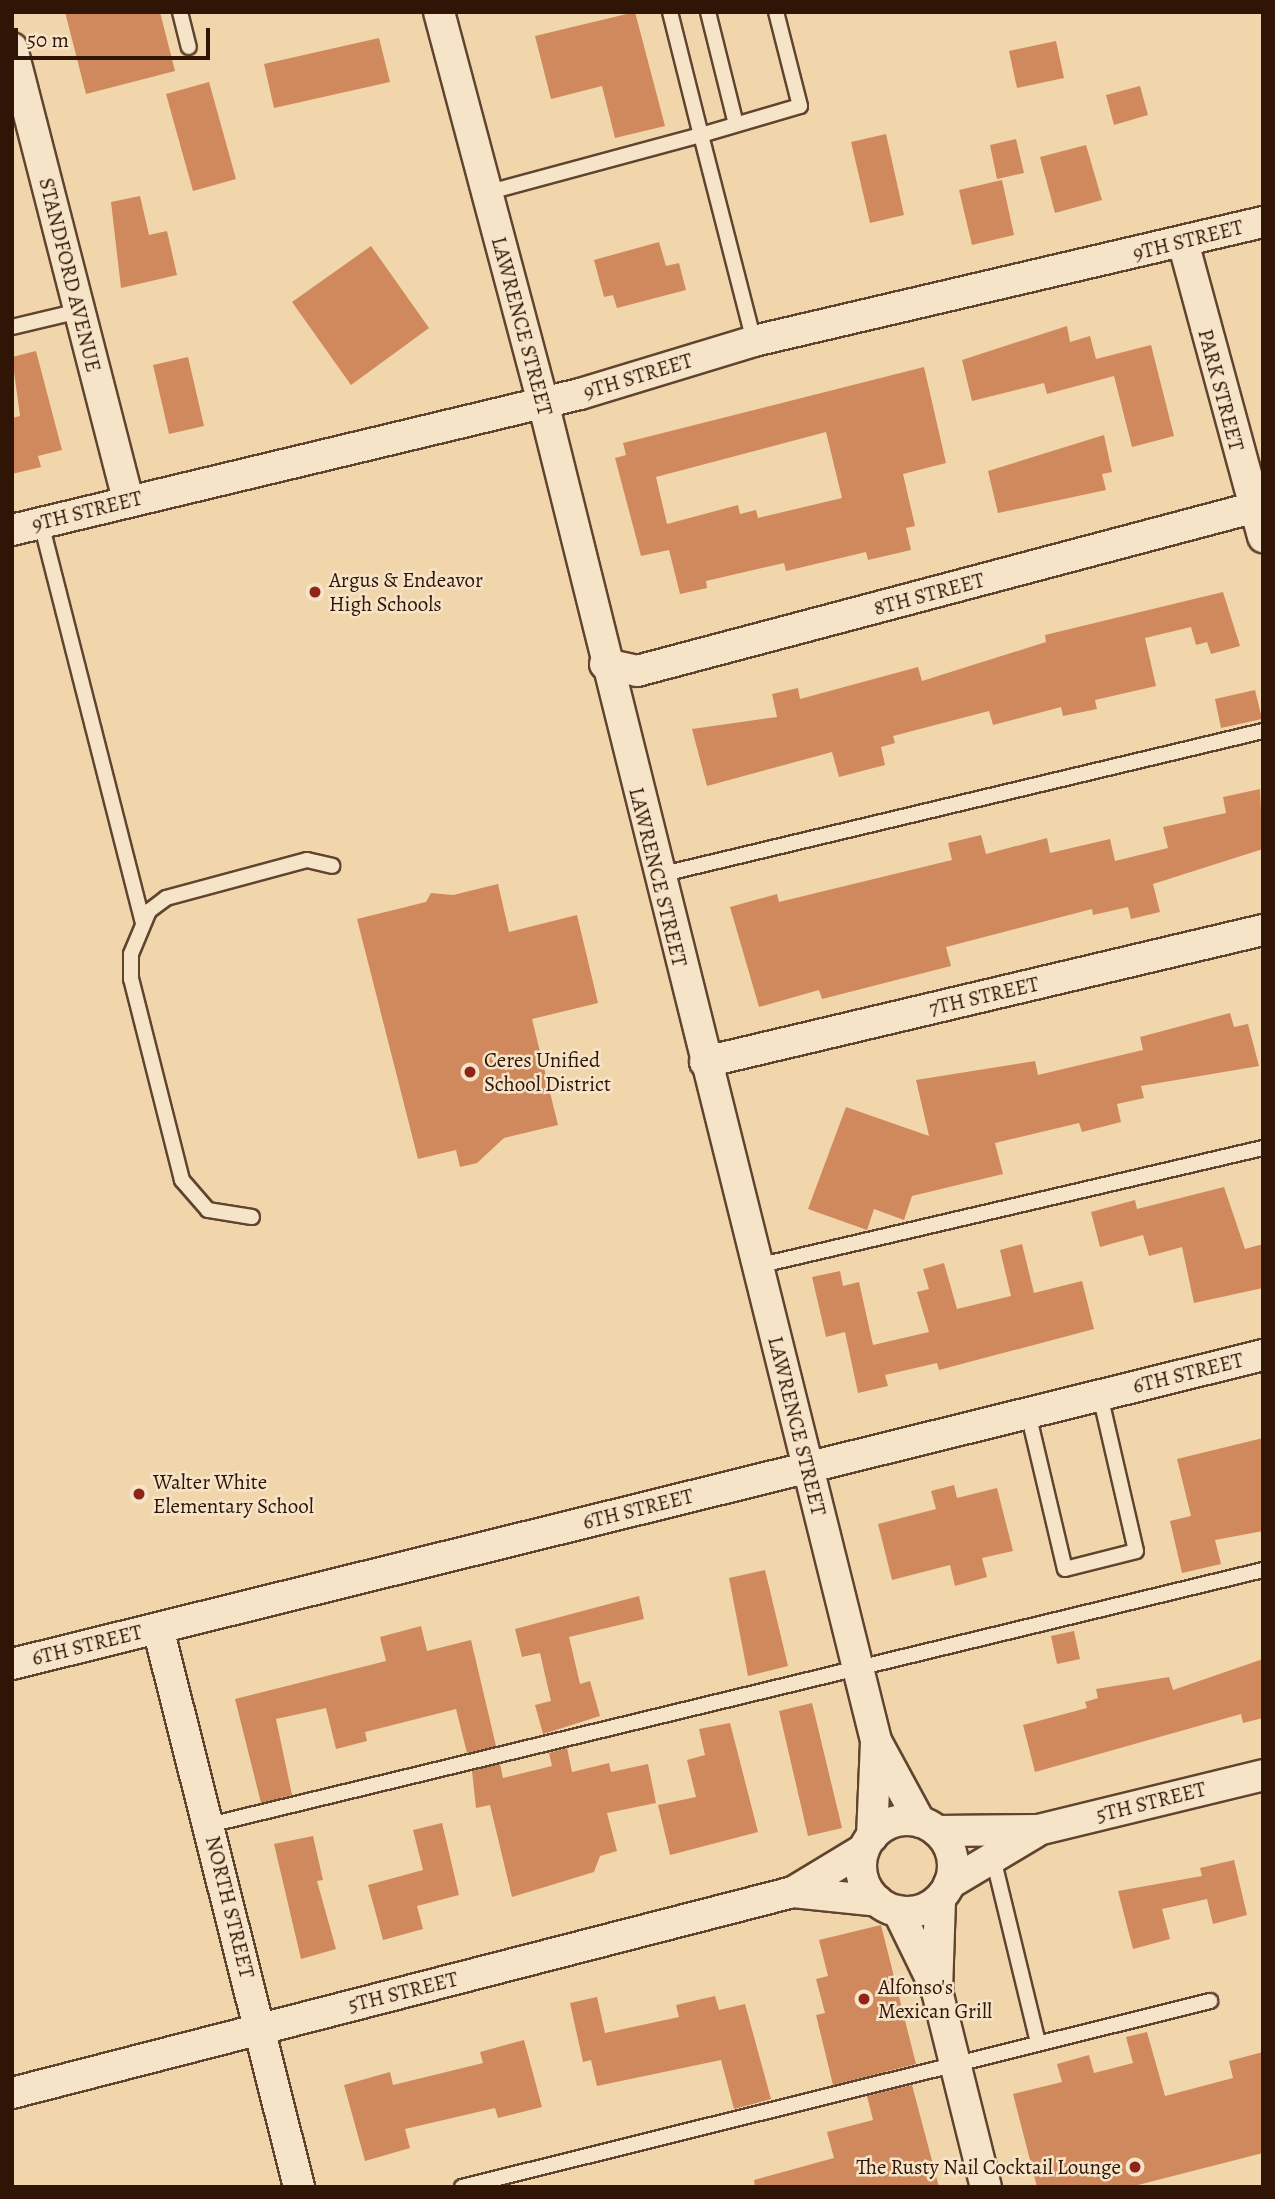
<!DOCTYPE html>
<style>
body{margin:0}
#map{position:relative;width:1275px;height:2199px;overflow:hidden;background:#f1d6ac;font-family:Alegreya,serif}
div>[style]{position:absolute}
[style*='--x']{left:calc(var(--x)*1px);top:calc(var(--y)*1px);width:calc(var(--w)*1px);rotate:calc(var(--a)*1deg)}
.building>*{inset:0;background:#d0895c}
.roads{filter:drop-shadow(2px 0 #60442f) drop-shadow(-2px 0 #60442f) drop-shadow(0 2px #60442f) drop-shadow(0 -2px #60442f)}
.service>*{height:14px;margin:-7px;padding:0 7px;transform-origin:7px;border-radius:7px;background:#f6e4c9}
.minor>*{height:30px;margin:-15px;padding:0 15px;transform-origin:15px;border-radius:15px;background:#f6e4c9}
.minor>.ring{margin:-15px;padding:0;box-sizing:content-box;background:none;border:30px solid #f6e4c9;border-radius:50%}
.dots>*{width:19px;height:19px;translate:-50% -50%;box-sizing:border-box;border:4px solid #f6e4c9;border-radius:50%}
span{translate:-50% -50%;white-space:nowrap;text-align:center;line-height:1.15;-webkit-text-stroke:5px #f6e4c9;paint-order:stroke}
.street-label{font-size:21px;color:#301405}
.poi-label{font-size:21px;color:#301405}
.left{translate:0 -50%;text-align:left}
.right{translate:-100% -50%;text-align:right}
.frame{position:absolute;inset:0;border:14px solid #301405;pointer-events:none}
.scale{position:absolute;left:14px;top:28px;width:196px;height:32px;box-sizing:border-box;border:4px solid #301405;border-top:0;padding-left:9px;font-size:21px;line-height:24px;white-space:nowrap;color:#301405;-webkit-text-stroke:5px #f6e4c9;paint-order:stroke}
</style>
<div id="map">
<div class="building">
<div style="clip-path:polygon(65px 12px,160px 12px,175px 71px,86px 94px)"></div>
<div style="clip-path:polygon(635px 12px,665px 126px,615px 138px,602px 86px,551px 99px,535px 36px)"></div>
<div style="clip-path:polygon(379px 38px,390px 82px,274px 108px,264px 64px)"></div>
<div style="clip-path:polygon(1056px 41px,1064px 78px,1017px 88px,1009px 51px)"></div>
<div style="clip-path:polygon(209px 82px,236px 179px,193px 191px,166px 94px)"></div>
<div style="clip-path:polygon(1140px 86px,1148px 115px,1114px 125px,1106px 95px)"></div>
<div style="clip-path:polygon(886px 134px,904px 215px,870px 223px,851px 142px)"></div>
<div style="clip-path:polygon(1016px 139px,1024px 173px,997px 179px,990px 145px)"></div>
<div style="clip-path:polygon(1086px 145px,1102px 200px,1055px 213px,1040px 157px)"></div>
<div style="clip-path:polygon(1002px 180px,1014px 235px,972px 245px,959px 190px)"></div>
<div style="clip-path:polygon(140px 196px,149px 235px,167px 231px,177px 275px,121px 288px,111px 202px)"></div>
<div style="clip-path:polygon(659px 242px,666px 266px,679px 263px,686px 290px,617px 308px,613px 295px,604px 297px,594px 260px)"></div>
<div style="clip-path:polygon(371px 246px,429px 328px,351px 385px,292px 302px)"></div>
<div style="clip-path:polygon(1067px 326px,1070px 342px,1090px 336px,1096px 359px,1151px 345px,1174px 436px,1132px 447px,1114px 376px,1047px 394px,1044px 383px,972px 401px,962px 360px)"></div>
<div style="clip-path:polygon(36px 351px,62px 450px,38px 456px,41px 467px,12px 474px,12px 418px,20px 416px,12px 357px)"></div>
<div style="clip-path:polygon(188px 357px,204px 426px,169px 434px,153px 365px)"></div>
<div style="clip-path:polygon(evenodd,924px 367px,946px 463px,903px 474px,915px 526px,906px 528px,911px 550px,868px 560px,866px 552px,786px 571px,784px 563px,706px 581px,707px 588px,680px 594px,669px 550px,641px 556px,615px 458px,626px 455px,623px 443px,924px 367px,826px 432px,842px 498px,758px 518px,756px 510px,740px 514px,738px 505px,667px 524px,656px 477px,826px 432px)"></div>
<div style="clip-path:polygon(1104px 435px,1112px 472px,1102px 474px,1106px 490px,998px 513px,988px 471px)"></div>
<div style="clip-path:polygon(1223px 592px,1240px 646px,1211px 654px,1207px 642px,1196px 645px,1191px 627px,1145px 638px,1156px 686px,1095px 700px,1097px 709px,1063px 716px,1061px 707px,993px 725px,989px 711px,893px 736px,895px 743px,881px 747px,885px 765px,839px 777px,832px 752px,707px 786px,692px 729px,777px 717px,772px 694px,798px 688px,800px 699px,918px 667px,922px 681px,1046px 642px,1045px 635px)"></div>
<div style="clip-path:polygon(1255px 690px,1262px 719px,1221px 728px,1215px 699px)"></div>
<div style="clip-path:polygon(1260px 789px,1263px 849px,1153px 884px,1160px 912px,1131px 919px,1128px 907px,1093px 915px,1092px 909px,946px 947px,951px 966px,822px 999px,819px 990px,759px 1007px,730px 907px,777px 894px,779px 902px,952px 860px,948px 843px,981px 835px,986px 854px,1047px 838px,1050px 853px,1110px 839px,1115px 861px,1168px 848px,1163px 827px,1226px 813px,1223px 797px)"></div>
<div style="clip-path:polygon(498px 884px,509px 932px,577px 915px,598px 1003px,532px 1019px,558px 1125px,504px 1138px,477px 1163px,460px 1167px,456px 1150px,418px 1159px,357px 919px,426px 902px,431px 893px,453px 895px)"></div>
<div style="clip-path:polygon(1230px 1013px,1234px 1027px,1248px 1024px,1259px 1066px,1141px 1086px,1144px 1098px,1117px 1104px,1121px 1122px,1082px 1132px,1079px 1123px,995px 1143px,1003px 1174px,912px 1196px,904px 1220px,874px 1209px,867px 1230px,808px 1209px,846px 1107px,929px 1136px,916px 1080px,1035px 1061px,1038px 1075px,1143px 1050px,1140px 1037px)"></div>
<div style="clip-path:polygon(1224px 1187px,1245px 1249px,1263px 1244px,1263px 1288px,1194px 1303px,1182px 1247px,1149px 1256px,1143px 1235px,1100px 1247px,1091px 1212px,1135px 1200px,1137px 1209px)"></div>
<div style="clip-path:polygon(1022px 1244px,1034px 1293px,1082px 1281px,1094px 1329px,939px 1370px,937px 1363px,885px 1375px,888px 1386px,858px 1393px,845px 1332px,826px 1337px,812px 1277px,840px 1271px,843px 1286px,859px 1282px,873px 1345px,929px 1332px,917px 1292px,929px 1289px,923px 1269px,944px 1263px,957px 1309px,1011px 1296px,1000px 1250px)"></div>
<div style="clip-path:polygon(1263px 1438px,1263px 1531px,1215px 1540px,1221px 1564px,1182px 1573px,1170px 1521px,1191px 1516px,1177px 1459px)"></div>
<div style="clip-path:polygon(954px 1485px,957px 1498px,997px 1488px,1013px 1551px,982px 1558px,987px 1577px,955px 1586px,950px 1565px,892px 1580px,878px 1524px,936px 1509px,931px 1491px)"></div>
<div style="clip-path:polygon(765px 1570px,788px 1666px,748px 1676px,729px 1578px)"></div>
<div style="clip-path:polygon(639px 1596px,644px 1619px,569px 1637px,580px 1684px,590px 1681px,600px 1716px,543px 1734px,535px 1705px,551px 1701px,540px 1653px,522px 1657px,515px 1629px)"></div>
<div style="clip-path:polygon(421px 1626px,427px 1651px,471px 1640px,496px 1746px,467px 1753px,456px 1709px,365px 1732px,367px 1741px,336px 1749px,326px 1708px,276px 1719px,292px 1795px,261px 1803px,235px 1699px,386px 1661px,380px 1637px)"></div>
<div style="clip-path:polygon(1074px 1631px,1080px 1659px,1057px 1664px,1051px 1636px)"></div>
<div style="clip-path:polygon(1263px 1659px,1263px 1718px,1243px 1723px,1241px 1714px,1035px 1772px,1023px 1725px,1087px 1708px,1085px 1702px,1098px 1698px,1096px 1689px,1169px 1677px,1173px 1690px)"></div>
<div style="clip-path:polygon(812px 1703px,842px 1828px,808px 1836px,779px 1711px)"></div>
<div style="clip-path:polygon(730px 1723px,758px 1832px,670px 1855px,658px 1805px,696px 1797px,687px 1760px,705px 1755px,699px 1729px)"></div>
<div style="clip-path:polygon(567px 1748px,572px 1772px,609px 1763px,611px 1772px,648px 1764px,656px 1803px,607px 1813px,617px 1851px,600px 1856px,594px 1872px,512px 1897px,490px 1805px,476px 1808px,472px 1771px,500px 1764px,503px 1778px,552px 1766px,549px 1753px)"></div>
<div style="clip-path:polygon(442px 1823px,459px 1895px,417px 1906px,423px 1929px,383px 1940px,368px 1885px,423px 1870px,413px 1830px)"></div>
<div style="clip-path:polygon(313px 1836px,323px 1880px,317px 1881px,336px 1949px,301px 1959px,274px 1844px)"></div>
<div style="clip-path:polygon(1234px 1860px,1247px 1915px,1213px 1924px,1207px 1899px,1162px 1909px,1170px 1939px,1133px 1949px,1118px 1891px,1202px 1876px,1200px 1868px)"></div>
<div style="clip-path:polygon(881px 1925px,916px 2064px,833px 2085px,816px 2015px,825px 2013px,816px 1979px,828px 1976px,819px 1940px)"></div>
<div style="clip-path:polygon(715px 1996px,719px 2010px,745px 2004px,771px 2099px,734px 2109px,721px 2060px,597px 2086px,591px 2060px,583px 2062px,570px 2003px,597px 1997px,605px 2033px,679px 2017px,676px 2005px)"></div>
<div style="clip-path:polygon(1147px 2032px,1165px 2096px,1233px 2078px,1229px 2061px,1263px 2052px,1263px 2153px,1130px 2187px,1037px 2187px,1013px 2094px,1062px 2082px,1057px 2064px,1089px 2055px,1094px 2073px,1133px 2063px,1126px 2037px)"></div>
<div style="clip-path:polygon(524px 2040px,542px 2107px,498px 2118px,495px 2108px,405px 2129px,410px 2148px,365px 2161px,344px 2085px,390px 2072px,393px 2085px,483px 2063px,480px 2052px)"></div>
<div style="clip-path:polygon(912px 2085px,939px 2187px,755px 2187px,754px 2180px,834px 2158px,827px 2132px,873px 2120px,867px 2096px)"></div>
</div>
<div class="roads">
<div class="service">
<div style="--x:180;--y:12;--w:36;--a:76"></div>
<div style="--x:670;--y:12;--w:127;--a:75.9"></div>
<div style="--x:701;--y:135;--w:103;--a:-16.3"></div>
<div style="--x:800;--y:106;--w:97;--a:-104.3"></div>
<div style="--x:708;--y:12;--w:115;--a:76"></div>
<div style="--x:486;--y:193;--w:223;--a:-15.1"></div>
<div style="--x:701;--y:135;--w:213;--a:75.6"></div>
<div style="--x:12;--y:327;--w:69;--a:-13.4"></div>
<div style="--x:41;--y:523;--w:412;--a:75.7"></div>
<div style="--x:659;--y:875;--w:621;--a:-13.41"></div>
<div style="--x:252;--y:1217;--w:45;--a:-171"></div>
<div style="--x:208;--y:1210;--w:40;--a:-131"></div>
<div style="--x:182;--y:1180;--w:207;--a:-104.2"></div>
<div style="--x:131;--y:979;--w:25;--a:-90"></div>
<div style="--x:131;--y:954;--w:47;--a:-67.3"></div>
<div style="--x:149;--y:911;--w:21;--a:-37"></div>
<div style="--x:166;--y:898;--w:146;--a:-15.1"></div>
<div style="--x:307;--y:860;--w:26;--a:13"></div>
<div style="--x:757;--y:1266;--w:520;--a:-13.13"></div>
<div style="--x:1028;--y:1413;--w:160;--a:76.7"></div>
<div style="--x:1065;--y:1569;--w:73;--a:-14.2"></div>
<div style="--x:1136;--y:1551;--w:160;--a:-103"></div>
<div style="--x:209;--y:1825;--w:1084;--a:-13.6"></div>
<div style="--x:993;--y:1858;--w:190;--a:76.3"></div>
<div style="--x:462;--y:2187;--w:771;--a:-13.96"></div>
</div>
<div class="minor">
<div style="--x:439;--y:12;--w:404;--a:75.1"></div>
<div style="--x:543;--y:402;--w:1380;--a:76.03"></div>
<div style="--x:876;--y:1741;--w:92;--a:61.5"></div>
<div style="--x:12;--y:48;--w:468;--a:75.6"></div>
<div style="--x:1183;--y:242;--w:306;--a:74.8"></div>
<div style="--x:12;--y:530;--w:584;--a:-13.47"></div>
<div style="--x:580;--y:394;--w:182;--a:-16.9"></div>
<div style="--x:754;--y:341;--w:523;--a:-13.16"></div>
<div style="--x:605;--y:664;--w:33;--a:12"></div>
<div style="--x:637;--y:671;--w:636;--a:-14.84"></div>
<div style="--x:705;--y:1062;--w:573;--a:-13.31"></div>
<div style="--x:158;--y:1628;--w:577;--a:75.84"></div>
<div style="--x:12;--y:1664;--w:1289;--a:-13.87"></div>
<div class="ring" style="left:861px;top:1820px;width:62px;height:62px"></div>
<div style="--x:937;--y:1831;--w:101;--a:-0.6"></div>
<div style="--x:1038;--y:1830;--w:232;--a:-13.7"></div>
<div style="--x:872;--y:1837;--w:95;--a:-87.6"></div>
<div style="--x:949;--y:1884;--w:101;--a:-30.9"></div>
<div style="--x:793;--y:1892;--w:85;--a:6"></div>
<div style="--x:898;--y:1911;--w:89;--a:64"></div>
<div style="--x:937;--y:1991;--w:202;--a:76"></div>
<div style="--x:937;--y:1991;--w:92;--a:-88.1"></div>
<div style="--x:12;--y:2093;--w:806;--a:-14.43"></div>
<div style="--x:793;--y:1892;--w:83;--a:-31.2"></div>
</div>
</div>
<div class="dots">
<div style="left:315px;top:592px;background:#8f2418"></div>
<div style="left:470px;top:1072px;background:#8f2418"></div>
<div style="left:139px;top:1494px;background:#8f2418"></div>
<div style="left:864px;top:1999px;background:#8f2418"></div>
<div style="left:1135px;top:2167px;background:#8f2418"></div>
</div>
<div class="street-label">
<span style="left:1188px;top:240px;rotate:-14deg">9TH STREET</span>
<span style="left:70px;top:275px;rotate:76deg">STANDFORD AVENUE</span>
<span style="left:522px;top:326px;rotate:75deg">LAWRENCE STREET</span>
<span style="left:638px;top:376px;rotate:-17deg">9TH STREET</span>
<span style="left:1221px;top:390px;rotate:75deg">PARK STREET</span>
<span style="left:87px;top:511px;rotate:-14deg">9TH STREET</span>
<span style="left:929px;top:594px;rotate:-15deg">8TH STREET</span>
<span style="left:658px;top:877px;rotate:76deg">LAWRENCE STREET</span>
<span style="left:984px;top:996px;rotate:-13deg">7TH STREET</span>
<span style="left:1188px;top:1373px;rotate:-14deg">6TH STREET</span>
<span style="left:797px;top:1426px;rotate:76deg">LAWRENCE STREET</span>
<span style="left:638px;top:1509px;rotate:-14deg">6TH STREET</span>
<span style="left:87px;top:1645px;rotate:-14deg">6TH STREET</span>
<span style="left:1151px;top:1802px;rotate:-14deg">5TH STREET</span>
<span style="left:230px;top:1907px;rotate:76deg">NORTH STREET</span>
<span style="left:403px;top:1992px;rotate:-14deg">5TH STREET</span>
</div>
<div class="poi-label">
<span class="left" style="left:329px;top:592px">Argus &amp; Endeavor<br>High Schools</span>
<span class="left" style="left:484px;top:1072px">Ceres Unified<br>School District</span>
<span class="left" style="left:153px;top:1494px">Walter White<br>Elementary School</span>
<span class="left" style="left:878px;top:1999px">Alfonso's<br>Mexican Grill</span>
<span class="right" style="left:1121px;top:2167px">The Rusty Nail Cocktail Lounge</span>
</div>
<div class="frame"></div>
<div class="scale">50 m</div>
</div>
